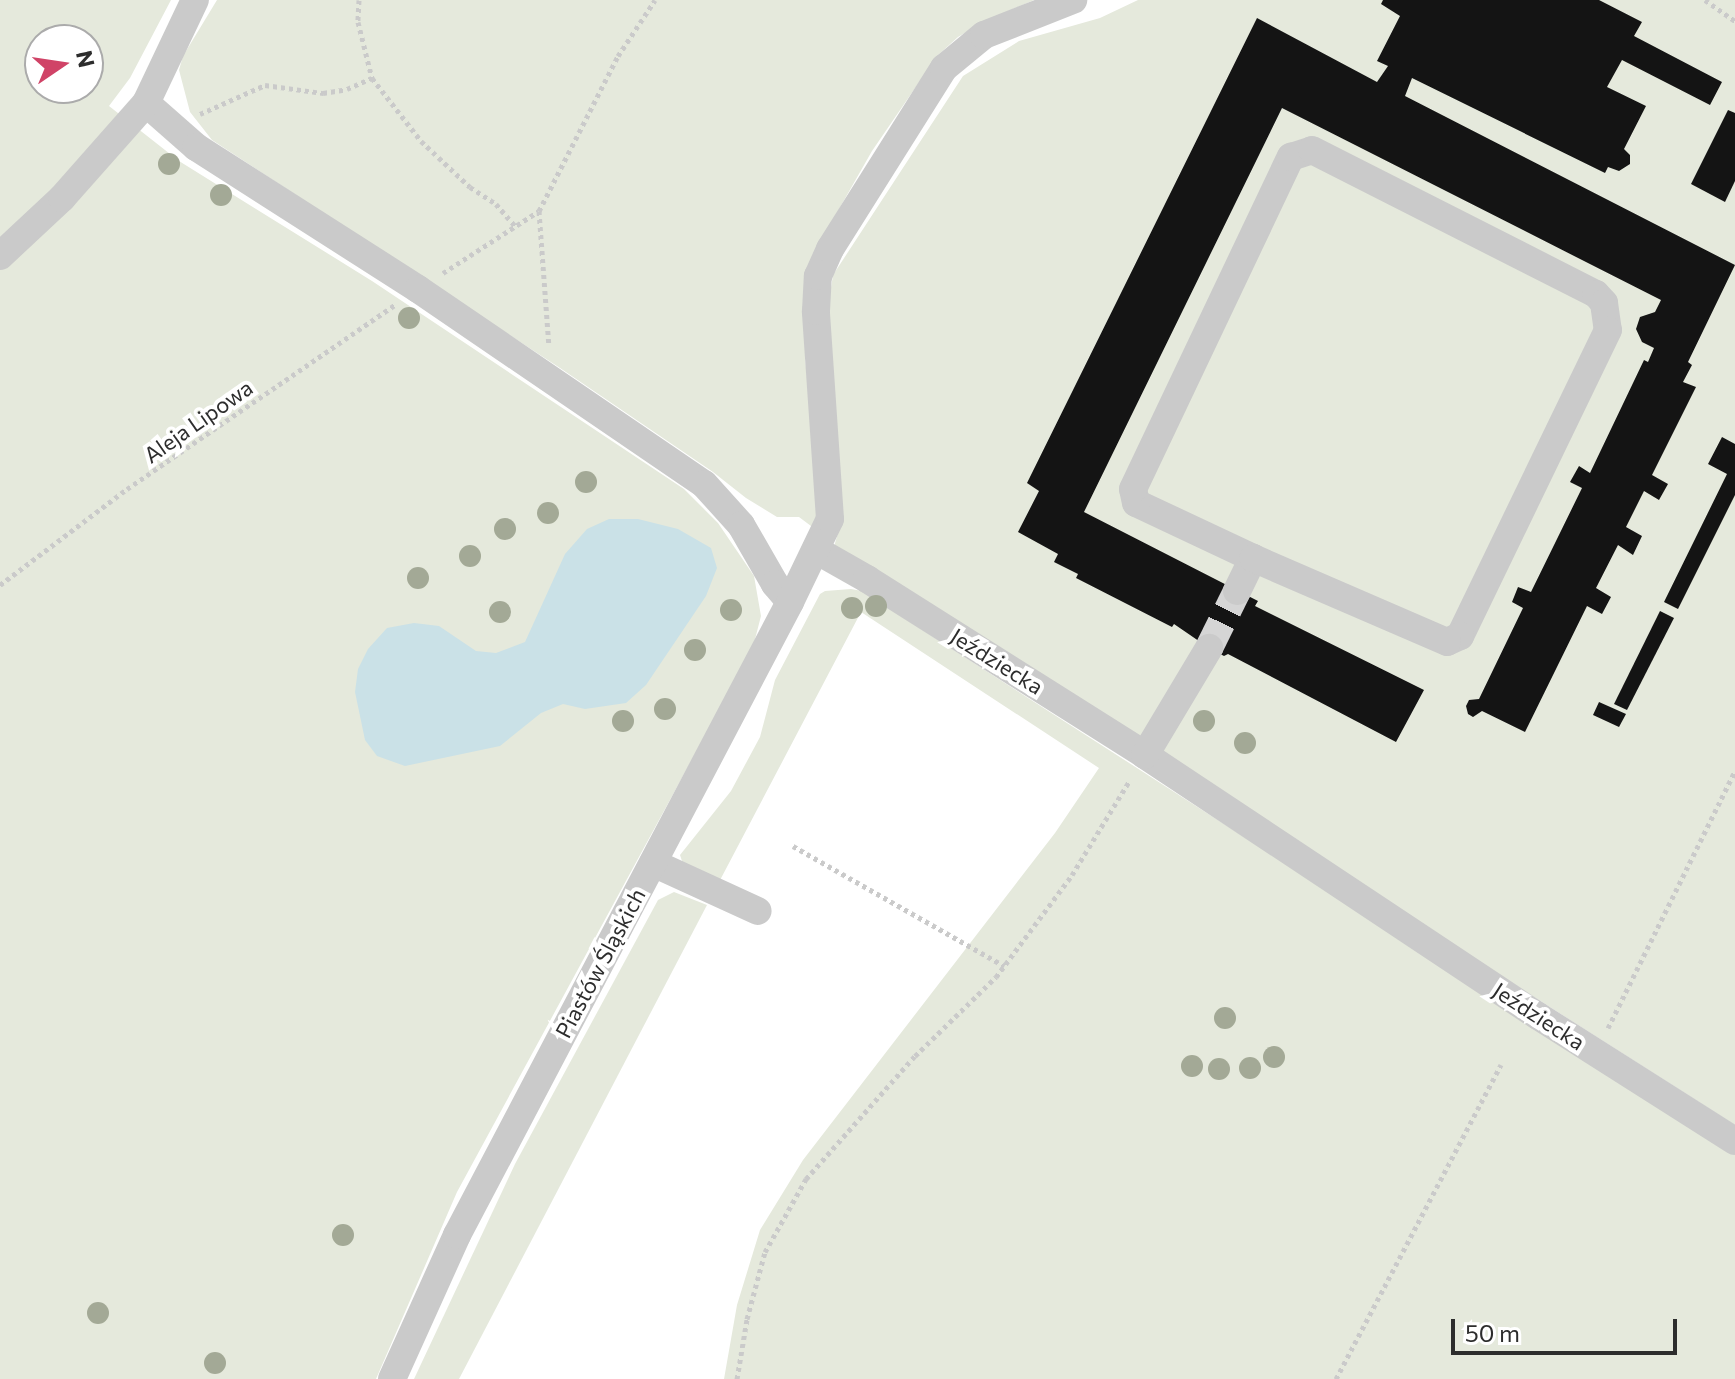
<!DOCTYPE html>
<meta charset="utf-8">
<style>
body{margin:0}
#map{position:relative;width:1735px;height:1379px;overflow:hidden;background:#fff;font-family:Commissioner,sans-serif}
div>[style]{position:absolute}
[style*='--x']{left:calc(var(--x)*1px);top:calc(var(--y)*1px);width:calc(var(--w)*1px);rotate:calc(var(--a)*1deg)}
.green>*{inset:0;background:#e5e9dc}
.water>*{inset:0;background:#cae1e7}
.building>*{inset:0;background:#141414}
.minor-tunnel>*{height:28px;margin-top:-14px;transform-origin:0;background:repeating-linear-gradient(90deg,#d5d5d5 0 28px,transparent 0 42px)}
.path>*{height:5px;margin-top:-2.5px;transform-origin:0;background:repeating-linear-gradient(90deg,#cacaca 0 4px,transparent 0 8px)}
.minor>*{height:28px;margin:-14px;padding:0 14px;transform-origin:14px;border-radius:14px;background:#cacaca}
.trees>*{width:22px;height:22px;margin:-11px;border-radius:50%;background:#a3a996}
span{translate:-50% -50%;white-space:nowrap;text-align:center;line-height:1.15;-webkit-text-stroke:8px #fff;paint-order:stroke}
.street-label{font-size:22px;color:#2d2d2d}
.north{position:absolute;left:24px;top:24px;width:80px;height:80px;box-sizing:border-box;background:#fff;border:2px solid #ababab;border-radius:50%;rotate:77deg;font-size:22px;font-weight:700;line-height:32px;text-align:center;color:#2d2d2d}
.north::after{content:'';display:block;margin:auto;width:28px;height:36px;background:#d04367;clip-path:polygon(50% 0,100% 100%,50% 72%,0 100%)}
.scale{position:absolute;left:1451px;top:1319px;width:226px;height:36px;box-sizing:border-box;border:4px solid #2d2d2d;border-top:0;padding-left:10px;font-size:24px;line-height:28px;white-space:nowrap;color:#2d2d2d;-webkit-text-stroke:6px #fff;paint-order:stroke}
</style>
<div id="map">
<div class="green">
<div style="clip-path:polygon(evenodd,0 0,171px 0,130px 78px,109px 106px,179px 161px,372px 281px,684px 489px,718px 523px,754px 576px,761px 616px,753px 647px,457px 1192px,376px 1379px,0 1379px,0 0,40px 40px,88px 40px,88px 88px,40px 88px,40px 40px)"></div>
<div style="clip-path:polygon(217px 0,1034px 0,985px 21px,958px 37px,937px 56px,872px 151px,814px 253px,805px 288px,805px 358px,819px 493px,815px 529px,799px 517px,777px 517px,746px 498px,713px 472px,560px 368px,212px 140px,190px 112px,179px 70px,183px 56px)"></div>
<div style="clip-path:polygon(1138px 0,1735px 0,1735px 1125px,833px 550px,840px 526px,826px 320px,833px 275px,963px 76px,1019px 41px,1100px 18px)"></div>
<div style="clip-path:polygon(851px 589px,862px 591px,1735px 1153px,1735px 1379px,724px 1379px,737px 1305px,760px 1230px,803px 1160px,1055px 833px,1099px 768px,861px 612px,718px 884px,683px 864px,680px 855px,731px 791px,760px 737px,775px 680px,820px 594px,825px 591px)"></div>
<div style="clip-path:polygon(674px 892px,707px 905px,459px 1379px,414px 1379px,515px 1164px,658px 900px)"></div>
</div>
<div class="water">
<div style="clip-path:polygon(609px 519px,638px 519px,678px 529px,711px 548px,717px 568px,706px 596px,646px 685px,626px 703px,585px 709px,563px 704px,541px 713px,500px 746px,405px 766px,377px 756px,365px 740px,355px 692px,358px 669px,368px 649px,387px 628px,414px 623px,439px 626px,476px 651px,496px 653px,525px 642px,565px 554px,587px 529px)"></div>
</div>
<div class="building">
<div style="clip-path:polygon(1383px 0,1599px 0,1642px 22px,1634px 36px,1722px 82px,1710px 105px,1622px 60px,1607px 87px,1646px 106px,1624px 149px,1630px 155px,1630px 164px,1619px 171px,1608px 167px,1605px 173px,1412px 78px,1405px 96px,1735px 265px,1688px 362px,1692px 365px,1683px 382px,1696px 387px,1652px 475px,1668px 484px,1659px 500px,1644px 491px,1626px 527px,1642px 536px,1633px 555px,1618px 545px,1596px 588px,1611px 597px,1602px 614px,1587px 606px,1525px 732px,1482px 711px,1473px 717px,1468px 714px,1466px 706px,1469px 700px,1479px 699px,1523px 608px,1512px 602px,1518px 587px,1531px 592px,1582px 488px,1570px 482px,1579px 466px,1590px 473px,1644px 360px,1648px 362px,1654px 348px,1642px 342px,1636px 329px,1640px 317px,1655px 312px,1661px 300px,1282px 108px,1084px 512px,1258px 601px,1255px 606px,1424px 690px,1396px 742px,1228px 654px,1224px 656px,1209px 648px,1174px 624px,1172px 627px,1076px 578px,1078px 574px,1054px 562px,1058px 554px,1018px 532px,1039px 491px,1027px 483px,1257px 18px,1377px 82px,1388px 66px,1377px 61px,1400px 16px,1381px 4px)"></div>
<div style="clip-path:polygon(1728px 110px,1735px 113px,1735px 181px,1725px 202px,1691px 184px)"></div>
<div style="clip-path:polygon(1722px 437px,1735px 444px,1735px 495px,1678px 609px,1664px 602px,1727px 474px,1708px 464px)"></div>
<div style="clip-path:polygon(1660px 611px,1674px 618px,1627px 710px,1614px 704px)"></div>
<div style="clip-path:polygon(1599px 702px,1626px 714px,1619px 727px,1593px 715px)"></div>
</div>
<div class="minor-tunnel">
<div style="--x:1209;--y:648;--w:64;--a:-63.8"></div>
</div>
<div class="path">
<div style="--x:359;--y:0;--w:22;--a:93"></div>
<div style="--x:358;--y:22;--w:58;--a:76"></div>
<div style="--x:372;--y:78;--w:80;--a:52.1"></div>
<div style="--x:421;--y:141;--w:67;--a:43.2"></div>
<div style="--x:470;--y:187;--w:31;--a:33"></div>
<div style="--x:496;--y:204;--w:29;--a:49"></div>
<div style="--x:1705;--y:0;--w:37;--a:35"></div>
<div style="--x:200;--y:114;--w:71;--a:-24"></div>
<div style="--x:265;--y:85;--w:59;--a:7.9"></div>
<div style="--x:323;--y:93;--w:24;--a:-9"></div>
<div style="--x:347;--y:89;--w:27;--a:-24"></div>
<div style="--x:539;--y:211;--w:135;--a:85.8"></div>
<div style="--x:443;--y:273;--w:114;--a:-32.9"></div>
<div style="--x:539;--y:211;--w:174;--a:-63"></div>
<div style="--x:618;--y:56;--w:67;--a:-56.5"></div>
<div style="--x:0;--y:585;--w:159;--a:-37.1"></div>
<div style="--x:127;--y:489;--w:325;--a:-34.5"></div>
<div style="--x:793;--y:846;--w:243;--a:29.6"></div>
<div style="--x:1608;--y:1028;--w:287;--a:-63.7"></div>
<div style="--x:737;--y:1379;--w:61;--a:-80.5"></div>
<div style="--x:747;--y:1319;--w:69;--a:-75"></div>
<div style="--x:765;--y:1252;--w:84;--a:-60.7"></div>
<div style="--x:806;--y:1179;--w:164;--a:-48.5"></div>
<div style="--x:915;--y:1056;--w:113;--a:-44.3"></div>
<div style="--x:996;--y:977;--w:127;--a:-53.3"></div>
<div style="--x:1072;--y:875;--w:111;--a:-58.6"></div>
<div style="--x:1336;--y:1379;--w:355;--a:-62.3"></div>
</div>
<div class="minor">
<div style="--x:146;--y:103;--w:67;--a:41.3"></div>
<div style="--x:196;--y:147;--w:264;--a:32.6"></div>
<div style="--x:418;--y:289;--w:346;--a:34.3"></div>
<div style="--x:704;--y:484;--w:55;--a:47.9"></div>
<div style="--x:741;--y:525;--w:68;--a:60"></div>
<div style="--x:775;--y:584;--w:23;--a:50"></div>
<div style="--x:0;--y:256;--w:85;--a:-43.1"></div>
<div style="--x:62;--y:198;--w:127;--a:-48.5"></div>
<div style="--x:146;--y:103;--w:114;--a:-64.6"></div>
<div style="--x:816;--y:550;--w:59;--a:29.6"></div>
<div style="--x:867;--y:579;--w:329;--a:32.3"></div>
<div style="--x:1145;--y:755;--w:472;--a:33.6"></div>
<div style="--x:1538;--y:1016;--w:233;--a:32.4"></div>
<div style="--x:1237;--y:591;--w:37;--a:-64"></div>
<div style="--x:1253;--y:558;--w:129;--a:-154.8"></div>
<div style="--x:1136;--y:503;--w:14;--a:-102"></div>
<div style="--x:1133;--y:489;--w:368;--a:-64.6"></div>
<div style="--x:1291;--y:157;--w:22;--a:-18"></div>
<div style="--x:1312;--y:150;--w:318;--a:26.9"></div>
<div style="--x:1596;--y:294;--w:12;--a:48"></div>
<div style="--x:1604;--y:303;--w:27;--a:82"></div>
<div style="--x:1608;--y:330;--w:340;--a:115.8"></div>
<div style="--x:1460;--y:636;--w:14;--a:155"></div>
<div style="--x:1447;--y:642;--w:211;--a:-156.6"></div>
<div style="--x:1145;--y:755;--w:125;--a:-59.1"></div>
<div style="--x:653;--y:863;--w:115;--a:24.6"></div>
<div style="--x:392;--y:1379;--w:158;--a:-65.7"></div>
<div style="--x:457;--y:1235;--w:715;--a:-62.25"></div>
<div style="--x:790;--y:602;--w:92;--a:-64.3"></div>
<div style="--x:830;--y:519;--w:208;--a:-93.9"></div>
<div style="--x:816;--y:311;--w:35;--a:-87"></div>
<div style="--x:818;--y:276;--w:30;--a:-66"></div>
<div style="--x:830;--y:249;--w:214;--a:-57.8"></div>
<div style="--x:944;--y:68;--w:52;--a:-39.5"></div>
<div style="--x:984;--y:35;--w:96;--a:-21.5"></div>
</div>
<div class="trees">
<div style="left:169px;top:164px"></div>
<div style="left:221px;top:195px"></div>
<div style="left:409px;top:318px"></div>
<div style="left:586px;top:482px"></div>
<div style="left:548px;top:513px"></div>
<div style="left:505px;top:529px"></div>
<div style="left:470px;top:556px"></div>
<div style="left:418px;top:578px"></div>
<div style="left:876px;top:606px"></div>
<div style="left:852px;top:608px"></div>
<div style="left:731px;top:610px"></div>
<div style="left:500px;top:612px"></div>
<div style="left:695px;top:650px"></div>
<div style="left:665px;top:709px"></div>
<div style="left:623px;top:721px"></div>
<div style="left:1204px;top:721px"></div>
<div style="left:1245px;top:743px"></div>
<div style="left:1225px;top:1018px"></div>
<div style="left:1274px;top:1057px"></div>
<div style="left:1192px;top:1066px"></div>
<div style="left:1250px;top:1068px"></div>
<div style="left:1219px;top:1069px"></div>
<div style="left:343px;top:1235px"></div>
<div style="left:98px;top:1313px"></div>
<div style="left:215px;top:1363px"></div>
</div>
<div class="street-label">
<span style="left:198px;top:421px;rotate:-35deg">Aleja Lipowa</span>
<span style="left:997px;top:661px;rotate:32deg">Jeździecka</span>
<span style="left:600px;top:963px;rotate:-62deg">Piastów Śląskich</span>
<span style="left:1539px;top:1016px;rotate:33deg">Jeździecka</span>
</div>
<div class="north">N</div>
<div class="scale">50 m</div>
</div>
